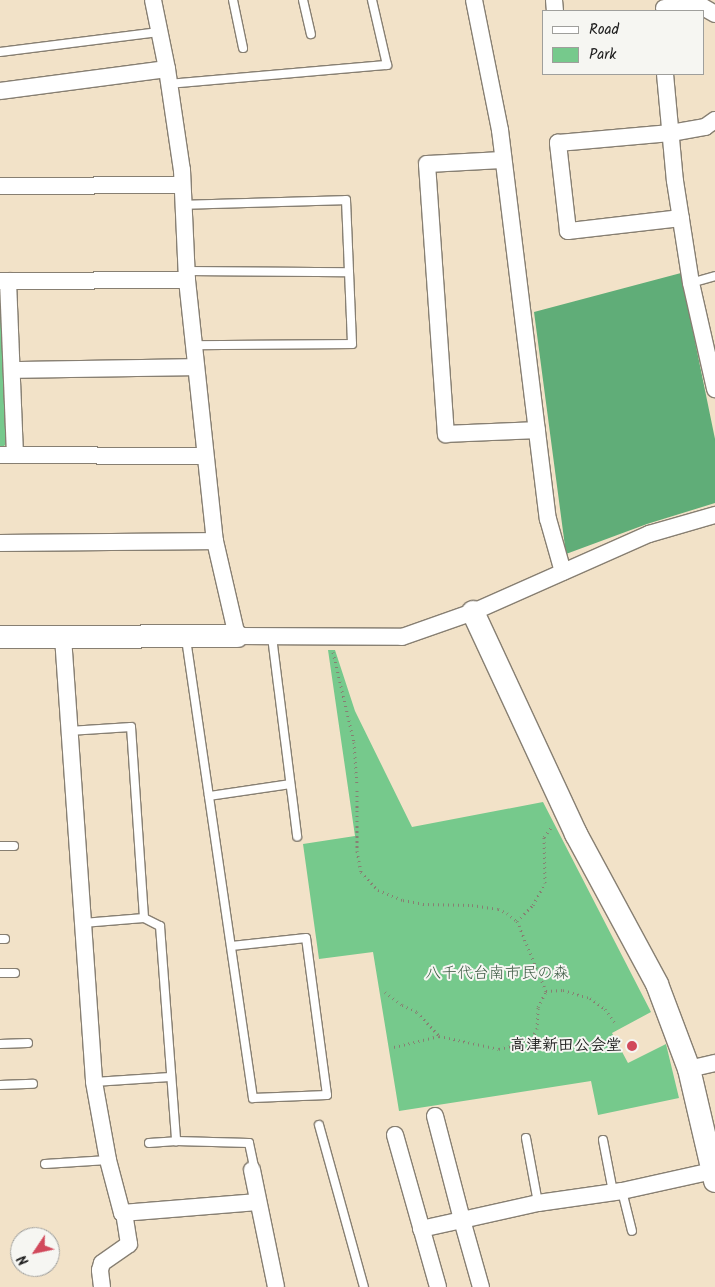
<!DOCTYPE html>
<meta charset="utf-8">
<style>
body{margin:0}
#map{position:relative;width:715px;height:1287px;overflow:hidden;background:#f2e2c8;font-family:Kalam,"Klee One",sans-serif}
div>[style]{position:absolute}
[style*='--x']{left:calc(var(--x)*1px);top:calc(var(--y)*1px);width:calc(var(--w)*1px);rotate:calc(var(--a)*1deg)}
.green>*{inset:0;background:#76c98c}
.forest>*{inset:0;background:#60ad78}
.path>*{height:3px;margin-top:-1.5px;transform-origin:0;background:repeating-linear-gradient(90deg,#877f72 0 1px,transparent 0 5px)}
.roads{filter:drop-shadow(1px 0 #877f72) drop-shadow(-1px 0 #877f72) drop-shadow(0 1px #877f72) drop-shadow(0 -1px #877f72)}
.lane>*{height:8px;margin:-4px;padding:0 4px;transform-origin:4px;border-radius:4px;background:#fff}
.street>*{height:16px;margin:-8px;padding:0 8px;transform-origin:8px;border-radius:8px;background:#fff}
.secondary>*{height:22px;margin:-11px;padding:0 11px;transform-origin:11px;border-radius:11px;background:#fff}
.dots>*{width:14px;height:14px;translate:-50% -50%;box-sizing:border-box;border:2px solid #f6f6f2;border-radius:50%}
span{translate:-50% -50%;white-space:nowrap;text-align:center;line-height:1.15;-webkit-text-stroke:4px #f6f6f2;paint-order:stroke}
.park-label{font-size:16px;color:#3c5943}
.poi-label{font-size:16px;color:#1c1c1c;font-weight:700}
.right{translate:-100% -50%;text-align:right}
.legend{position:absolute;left:542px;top:10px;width:162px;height:65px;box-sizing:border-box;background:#f6f6f2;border:1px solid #9f9f9c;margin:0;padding:6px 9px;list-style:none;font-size:15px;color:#1c1c1c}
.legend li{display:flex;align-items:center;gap:10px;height:25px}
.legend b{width:25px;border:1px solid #9f9f9c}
.north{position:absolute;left:10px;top:1227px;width:50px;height:50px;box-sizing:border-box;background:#f6f6f2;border:1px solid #9f9f9c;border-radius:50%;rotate:236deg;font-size:14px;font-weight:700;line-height:20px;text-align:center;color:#1c1c1c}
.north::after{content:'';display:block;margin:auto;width:18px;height:22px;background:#d1495b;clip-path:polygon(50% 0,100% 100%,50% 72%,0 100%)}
</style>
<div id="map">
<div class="green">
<div style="clip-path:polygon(0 293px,2px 294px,7px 442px,2px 449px,0 449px)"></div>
<div style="clip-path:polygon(328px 650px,335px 650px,355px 711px,412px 827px,543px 802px,651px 1012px,612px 1033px,628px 1063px,666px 1044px,679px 1098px,598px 1115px,591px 1081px,399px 1111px,373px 952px,319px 959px,303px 844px,355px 836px)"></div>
</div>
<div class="forest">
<div style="clip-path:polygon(681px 273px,715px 439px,715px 503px,647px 524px,566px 554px,534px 312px)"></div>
</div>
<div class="path">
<div style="--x:333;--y:652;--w:92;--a:76.9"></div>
<div style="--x:354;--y:742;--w:44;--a:86.1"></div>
<div style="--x:357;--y:786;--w:65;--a:90"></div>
<div style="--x:357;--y:851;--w:21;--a:79"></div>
<div style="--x:361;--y:872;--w:25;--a:47"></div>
<div style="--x:378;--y:890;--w:27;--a:22"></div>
<div style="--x:403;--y:900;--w:20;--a:11"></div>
<div style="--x:423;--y:904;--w:49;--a:1.2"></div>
<div style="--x:472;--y:905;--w:26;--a:9"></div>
<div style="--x:498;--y:909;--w:10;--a:24"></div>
<div style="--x:507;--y:913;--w:13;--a:39"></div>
<div style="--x:517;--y:921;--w:76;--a:67.5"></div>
<div style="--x:517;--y:921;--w:23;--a:-45"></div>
<div style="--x:533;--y:905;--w:25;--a:-61"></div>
<div style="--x:545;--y:883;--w:46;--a:-91.2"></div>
<div style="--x:544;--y:837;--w:14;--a:-54"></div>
<div style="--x:385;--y:992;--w:21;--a:37"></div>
<div style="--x:402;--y:1005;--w:17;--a:25"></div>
<div style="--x:417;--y:1012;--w:33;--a:47"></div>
<div style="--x:394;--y:1047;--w:46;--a:-13.7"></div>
<div style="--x:439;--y:1036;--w:61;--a:12.2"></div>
<div style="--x:499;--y:1049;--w:16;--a:-14"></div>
<div style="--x:515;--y:1045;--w:18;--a:-22"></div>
<div style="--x:532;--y:1038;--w:10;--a:-61"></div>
<div style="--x:537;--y:1029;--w:22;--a:-87"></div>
<div style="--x:538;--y:1007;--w:18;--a:-63"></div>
<div style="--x:546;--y:991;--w:17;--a:-3"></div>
<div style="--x:563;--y:990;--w:28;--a:17"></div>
<div style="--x:590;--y:998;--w:19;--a:36"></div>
<div style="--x:605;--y:1009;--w:16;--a:55"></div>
</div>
<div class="roads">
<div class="lane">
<div style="--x:233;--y:0;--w:49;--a:78.2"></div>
<div style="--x:303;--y:0;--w:35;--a:77"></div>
<div style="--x:0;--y:52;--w:160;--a:-7.2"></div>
<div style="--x:169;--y:84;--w:219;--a:-5"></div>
<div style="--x:387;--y:65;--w:67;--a:-103"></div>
<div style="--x:182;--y:205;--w:164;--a:-1.7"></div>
<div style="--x:346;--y:200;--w:144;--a:87.6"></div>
<div style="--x:352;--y:344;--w:158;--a:179.6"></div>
<div style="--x:186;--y:271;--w:163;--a:0.4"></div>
<div style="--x:691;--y:283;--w:25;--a:-16"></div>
<div style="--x:272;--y:637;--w:201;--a:82.8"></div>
<div style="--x:186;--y:639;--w:464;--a:81.7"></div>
<div style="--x:253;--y:1098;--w:74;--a:-2.3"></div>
<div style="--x:327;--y:1095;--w:158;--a:-97.6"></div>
<div style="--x:306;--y:938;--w:75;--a:173.9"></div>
<div style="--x:69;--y:731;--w:62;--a:-3.7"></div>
<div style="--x:131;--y:727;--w:191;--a:86.1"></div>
<div style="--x:209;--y:796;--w:82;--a:-8.4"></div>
<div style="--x:0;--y:846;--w:14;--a:0"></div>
<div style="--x:83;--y:923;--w:61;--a:-4.7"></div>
<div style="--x:144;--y:918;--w:18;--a:27"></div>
<div style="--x:160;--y:926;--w:216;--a:85.7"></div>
<div style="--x:0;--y:939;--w:5;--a:0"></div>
<div style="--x:0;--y:973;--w:15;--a:0"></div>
<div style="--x:0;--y:1044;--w:28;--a:-2"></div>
<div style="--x:94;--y:1082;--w:76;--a:-3.8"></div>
<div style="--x:0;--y:1085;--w:33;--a:-2"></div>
<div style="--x:319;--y:1125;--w:168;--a:74.5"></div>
<div style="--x:526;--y:1138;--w:66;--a:79.5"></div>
<div style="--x:603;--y:1140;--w:53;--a:79.1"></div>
<div style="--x:149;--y:1143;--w:27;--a:-4"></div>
<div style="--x:176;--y:1141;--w:73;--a:1.6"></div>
<div style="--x:249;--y:1143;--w:24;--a:78"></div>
<div style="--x:254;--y:1166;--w:4;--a:117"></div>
<div style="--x:45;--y:1164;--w:63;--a:-3.6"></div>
<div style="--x:622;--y:1191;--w:41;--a:76"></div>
</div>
<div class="street">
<div style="--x:153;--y:0;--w:70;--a:78.5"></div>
<div style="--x:167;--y:69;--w:102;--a:81.6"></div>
<div style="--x:182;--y:170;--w:110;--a:87.4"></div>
<div style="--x:187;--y:280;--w:262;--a:83.9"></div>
<div style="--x:215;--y:541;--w:98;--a:77"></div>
<div style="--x:237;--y:636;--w:165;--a:0.3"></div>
<div style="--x:402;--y:637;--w:75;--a:-19.4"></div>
<div style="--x:473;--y:612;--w:193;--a:-23.9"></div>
<div style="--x:649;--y:534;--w:69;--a:-16.1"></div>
<div style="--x:474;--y:0;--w:133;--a:78.7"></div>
<div style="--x:500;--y:130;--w:392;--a:83"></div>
<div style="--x:548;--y:519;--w:55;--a:74.2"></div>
<div style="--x:554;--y:0;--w:11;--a:85"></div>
<div style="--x:664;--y:8;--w:39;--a:-1"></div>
<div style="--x:703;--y:7;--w:14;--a:30"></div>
<div style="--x:665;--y:74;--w:107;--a:84.7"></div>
<div style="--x:675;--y:181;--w:103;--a:81.1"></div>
<div style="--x:691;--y:283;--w:109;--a:77.2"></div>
<div style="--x:0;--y:91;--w:168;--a:-7.5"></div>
<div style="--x:503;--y:160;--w:76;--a:177"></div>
<div style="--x:427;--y:164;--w:271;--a:86"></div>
<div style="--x:446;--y:434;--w:91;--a:-2.5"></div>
<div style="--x:0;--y:186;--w:181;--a:-0.3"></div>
<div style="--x:681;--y:218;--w:114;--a:173.4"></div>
<div style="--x:568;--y:231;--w:89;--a:-96.5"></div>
<div style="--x:558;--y:143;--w:113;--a:-5.1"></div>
<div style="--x:671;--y:133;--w:35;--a:-10"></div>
<div style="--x:705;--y:127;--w:12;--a:-35"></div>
<div style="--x:0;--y:281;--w:187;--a:-0.3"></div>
<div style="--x:8;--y:281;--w:174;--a:87.7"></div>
<div style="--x:12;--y:370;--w:183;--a:-0.9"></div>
<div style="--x:0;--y:455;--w:205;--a:0.3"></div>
<div style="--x:0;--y:543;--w:215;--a:-0.5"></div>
<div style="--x:63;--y:637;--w:446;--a:86"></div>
<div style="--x:94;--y:1082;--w:79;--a:79.8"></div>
<div style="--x:108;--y:1160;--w:55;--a:75.2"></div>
<div style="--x:122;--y:1213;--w:136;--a:-4.6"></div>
<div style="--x:689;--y:1069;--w:27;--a:-13"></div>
<div style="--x:435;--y:1116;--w:107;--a:75.4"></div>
<div style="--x:462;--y:1220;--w:78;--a:-12.6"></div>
<div style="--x:538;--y:1203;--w:85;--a:-8.1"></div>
<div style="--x:622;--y:1191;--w:92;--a:-12.5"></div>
<div style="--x:395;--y:1135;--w:158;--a:74.2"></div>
<div style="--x:252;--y:1170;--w:119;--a:78.4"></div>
<div style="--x:421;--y:1229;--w:42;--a:-12.4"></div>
<div style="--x:462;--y:1220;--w:70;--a:74.2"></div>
<div style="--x:102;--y:1287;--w:17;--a:-97"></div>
<div style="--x:100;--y:1270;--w:7;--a:-74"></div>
<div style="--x:102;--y:1263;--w:33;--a:-35"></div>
<div style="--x:129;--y:1244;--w:31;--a:-99"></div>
</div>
<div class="secondary">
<div style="--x:473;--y:612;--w:245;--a:65.1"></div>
<div style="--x:576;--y:834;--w:170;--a:61.6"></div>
<div style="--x:657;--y:984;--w:91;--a:69.4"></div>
<div style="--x:689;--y:1069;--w:115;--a:76.9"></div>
<div style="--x:0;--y:637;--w:237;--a:-0.2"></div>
</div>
</div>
<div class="dots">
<div style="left:632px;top:1046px;background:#d1495b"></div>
</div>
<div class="park-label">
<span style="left:497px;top:974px">八千代台南市民の森</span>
</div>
<div class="poi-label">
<span class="right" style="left:622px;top:1046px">高津新田公会堂</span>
</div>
<ul class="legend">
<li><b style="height:6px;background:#fff"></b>Road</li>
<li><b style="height:14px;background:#76c98c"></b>Park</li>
</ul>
<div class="north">N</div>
</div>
